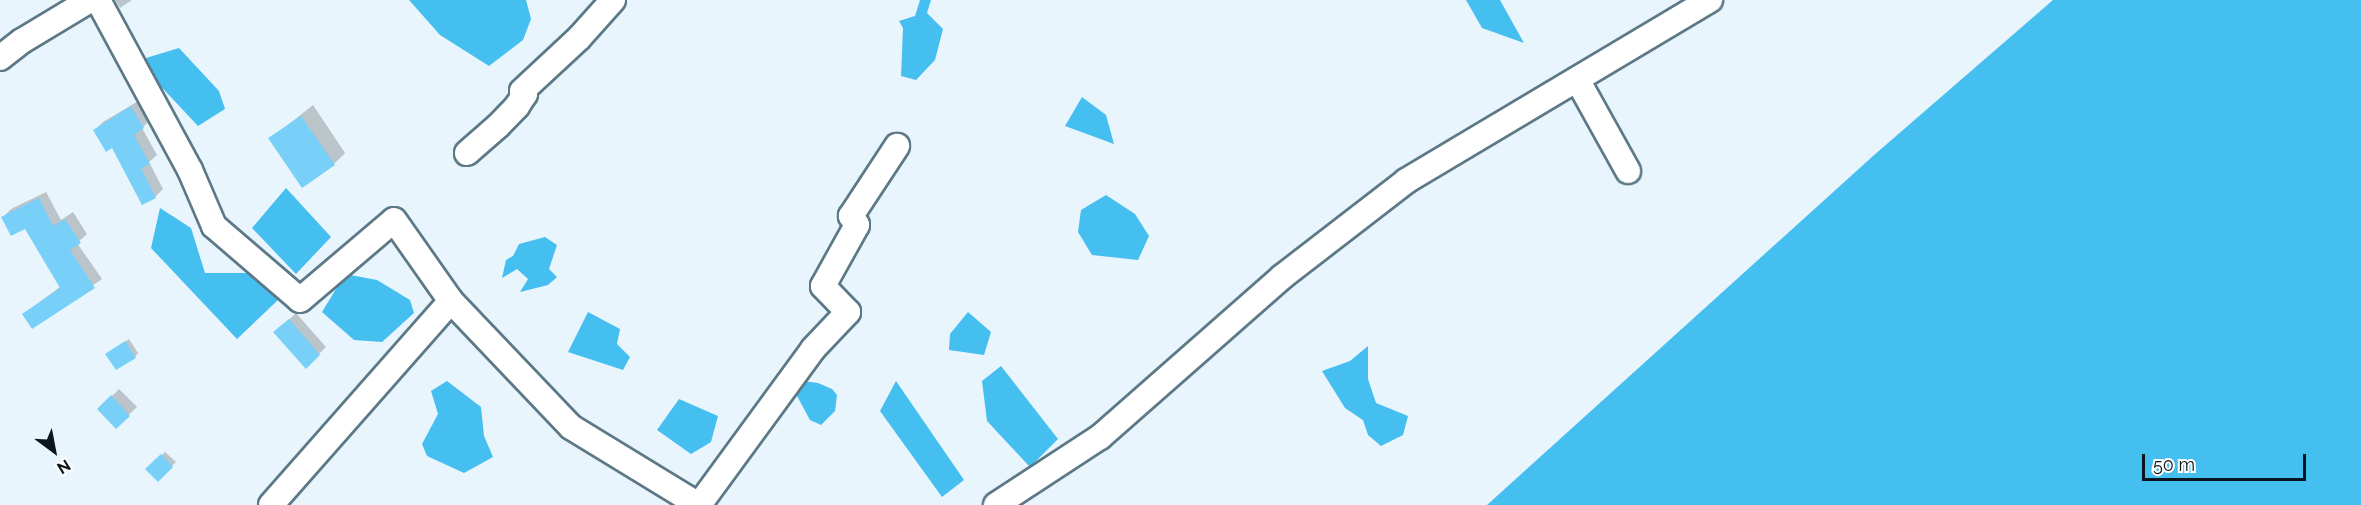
<!DOCTYPE html>
<style>
body{margin:0}
#map{position:relative;width:2361px;height:505px;overflow:hidden;background:#e9f5fc;font-family:Raleway,sans-serif}
div>[style]{position:absolute}
[style*='--x']{left:calc(var(--x)*1px);top:calc(var(--y)*1px);width:calc(var(--w)*1px);rotate:calc(var(--a)*1deg)}
.water>*{inset:0;background:#45bef0}
.shadow>*{inset:0;background:#0003}
.building>*{inset:0;background:#78cff8}
.roads{filter:drop-shadow(2px 0 #5c7987) drop-shadow(-2px 0 #5c7987) drop-shadow(0 2px #5c7987) drop-shadow(0 -2px #5c7987)}
.minor>*{height:24px;margin:-12px;padding:0 12px;transform-origin:12px;border-radius:12px;background:#fff}
span{translate:-50% -50%;white-space:nowrap;text-align:center;line-height:1.15;-webkit-text-stroke:4.5px #fff;paint-order:stroke}
.north{position:absolute;left:24px;top:421px;width:60px;height:60px;-webkit-text-stroke:4px #fff;paint-order:stroke;rotate:148deg;font-size:16px;font-weight:700;line-height:24px;text-align:center;color:#0a161b}
.north::after{content:'';display:block;margin:auto;width:21px;height:27px;background:#0a161b;clip-path:polygon(50% 0,100% 100%,50% 72%,0 100%)}
.scale{position:absolute;left:2142px;top:454px;width:164px;height:27px;box-sizing:border-box;border:3px solid #0a161b;border-top:0;padding-left:8px;font-size:18px;line-height:21px;white-space:nowrap;color:#0a161b;-webkit-text-stroke:4px #fff;paint-order:stroke}
</style>
<div id="map">
<div class="water">
<div style="clip-path:polygon(409px 0,526px 0,531px 19px,523px 40px,489px 66px,440px 35px)"></div>
<div style="clip-path:polygon(920px 0,931px 0,927px 13px,943px 29px,935px 60px,916px 80px,901px 76px,903px 28px,899px 21px,915px 16px)"></div>
<div style="clip-path:polygon(1466px 0,1500px 0,1524px 43px,1482px 28px)"></div>
<div style="clip-path:polygon(2053px 0,2361px 0,2361px 505px,1487px 505px,1873px 156px)"></div>
<div style="clip-path:polygon(179px 48px,219px 91px,225px 109px,198px 126px,153px 78px,146px 58px)"></div>
<div style="clip-path:polygon(1082px 97px,1106px 115px,1114px 144px,1065px 126px)"></div>
<div style="clip-path:polygon(286px 188px,331px 237px,296px 274px,252px 228px)"></div>
<div style="clip-path:polygon(1106px 195px,1135px 214px,1149px 236px,1138px 260px,1092px 255px,1078px 232px,1081px 210px)"></div>
<div style="clip-path:polygon(160px 208px,191px 228px,205px 273px,249px 273px,278px 300px,237px 339px,151px 248px)"></div>
<div style="clip-path:polygon(545px 237px,557px 245px,549px 269px,557px 277px,548px 285px,520px 292px,528px 279px,517px 269px,502px 278px,506px 260px,513px 256px,519px 244px)"></div>
<div style="clip-path:polygon(345px 274px,377px 280px,410px 300px,414px 313px,382px 342px,354px 340px,322px 312px)"></div>
<div style="clip-path:polygon(588px 312px,620px 329px,617px 344px,630px 357px,623px 370px,568px 352px)"></div>
<div style="clip-path:polygon(968px 312px,991px 332px,984px 355px,949px 350px,950px 334px)"></div>
<div style="clip-path:polygon(1368px 346px,1368px 379px,1376px 403px,1408px 416px,1403px 435px,1381px 446px,1368px 435px,1363px 420px,1345px 408px,1322px 371px,1350px 361px)"></div>
<div style="clip-path:polygon(1001px 366px,1058px 439px,1030px 467px,987px 421px,982px 381px)"></div>
<div style="clip-path:polygon(447px 381px,481px 407px,484px 436px,493px 457px,464px 473px,427px 456px,422px 444px,438px 414px,431px 391px)"></div>
<div style="clip-path:polygon(803px 381px,818px 383px,832px 389px,837px 395px,835px 411px,821px 425px,810px 420px,796px 394px,796px 389px)"></div>
<div style="clip-path:polygon(896px 381px,964px 480px,942px 497px,880px 411px)"></div>
<div style="clip-path:polygon(679px 399px,718px 416px,711px 442px,691px 454px,657px 430px)"></div>
</div>
<div class="shadow">
<div style="clip-path:polygon(115px 0,132px 0,120px 8px)"></div>
<div style="clip-path:polygon(140px 100px,151px 119px,142px 128px,157px 155px,149px 162px,163px 189px,155px 197px,113px 146px,95px 130px,103px 122px)"></div>
<div style="clip-path:polygon(313px 105px,345px 153px,334px 164px,270px 139px)"></div>
<div style="clip-path:polygon(46px 192px,61px 220px,73px 212px,87px 234px,77px 243px,102px 279px,33px 327px,24px 314px,61px 286px,26px 227px,3px 217px,11px 209px)"></div>
<div style="clip-path:polygon(296px 313px,326px 347px,306px 367px,282px 326px)"></div>
<div style="clip-path:polygon(129px 339px,138px 353px,135px 357px,107px 354px)"></div>
<div style="clip-path:polygon(119px 389px,137px 407px,116px 427px,99px 409px)"></div>
<div style="clip-path:polygon(165px 452px,176px 462px,158px 480px,147px 469px)"></div>
</div>
<div class="building">
<div style="clip-path:polygon(131px 106px,144px 128px,134px 135px,150px 164px,141px 168px,156px 198px,142px 205px,112px 148px,106px 152px,93px 130px)"></div>
<div style="clip-path:polygon(301px 116px,335px 165px,302px 188px,268px 138px)"></div>
<div style="clip-path:polygon(39px 198px,53px 226px,65px 219px,81px 243px,70px 250px,95px 288px,32px 329px,22px 314px,60px 288px,25px 229px,11px 236px,1px 217px)"></div>
<div style="clip-path:polygon(289px 319px,320px 355px,306px 369px,273px 332px)"></div>
<div style="clip-path:polygon(125px 341px,136px 358px,116px 370px,105px 354px)"></div>
<div style="clip-path:polygon(111px 395px,130px 416px,116px 429px,97px 409px)"></div>
<div style="clip-path:polygon(161px 454px,173px 467px,158px 482px,145px 469px)"></div>
</div>
<div class="roads">
<div class="minor">
<div style="--x:98;--y:0;--w:193;--a:61.6"></div>
<div style="--x:190;--y:170;--w:61;--a:66.8"></div>
<div style="--x:214;--y:226;--w:113;--a:40.7"></div>
<div style="--x:300;--y:300;--w:123;--a:-40.4"></div>
<div style="--x:394;--y:220;--w:99;--a:54.9"></div>
<div style="--x:451;--y:301;--w:174;--a:46.4"></div>
<div style="--x:571;--y:427;--w:150;--a:31.4"></div>
<div style="--x:0;--y:58;--w:28;--a:-38"></div>
<div style="--x:22;--y:41;--w:79;--a:-31.1"></div>
<div style="--x:1578;--y:81;--w:103;--a:60.9"></div>
<div style="--x:467;--y:153;--w:41;--a:-41.1"></div>
<div style="--x:498;--y:126;--w:28;--a:-46"></div>
<div style="--x:517;--y:106;--w:14;--a:-56"></div>
<div style="--x:525;--y:94;--w:4;--a:-135"></div>
<div style="--x:522;--y:91;--w:78;--a:-42.9"></div>
<div style="--x:579;--y:38;--w:51;--a:-48.2"></div>
<div style="--x:271;--y:505;--w:272;--a:-48.6"></div>
<div style="--x:699;--y:505;--w:193;--a:-53.8"></div>
<div style="--x:813;--y:349;--w:51;--a:-46.6"></div>
<div style="--x:848;--y:312;--w:36;--a:-134"></div>
<div style="--x:823;--y:286;--w:70;--a:-60.9"></div>
<div style="--x:857;--y:225;--w:11;--a:-124"></div>
<div style="--x:851;--y:216;--w:84;--a:-56.7"></div>
<div style="--x:996;--y:505;--w:124;--a:-33.2"></div>
<div style="--x:1100;--y:437;--w:242;--a:-41.3"></div>
<div style="--x:1282;--y:277;--w:157;--a:-37.7"></div>
<div style="--x:1406;--y:181;--w:354;--a:-30.8"></div>
</div>
</div>
<div class="north">N</div>
<div class="scale">50 m</div>
</div>
